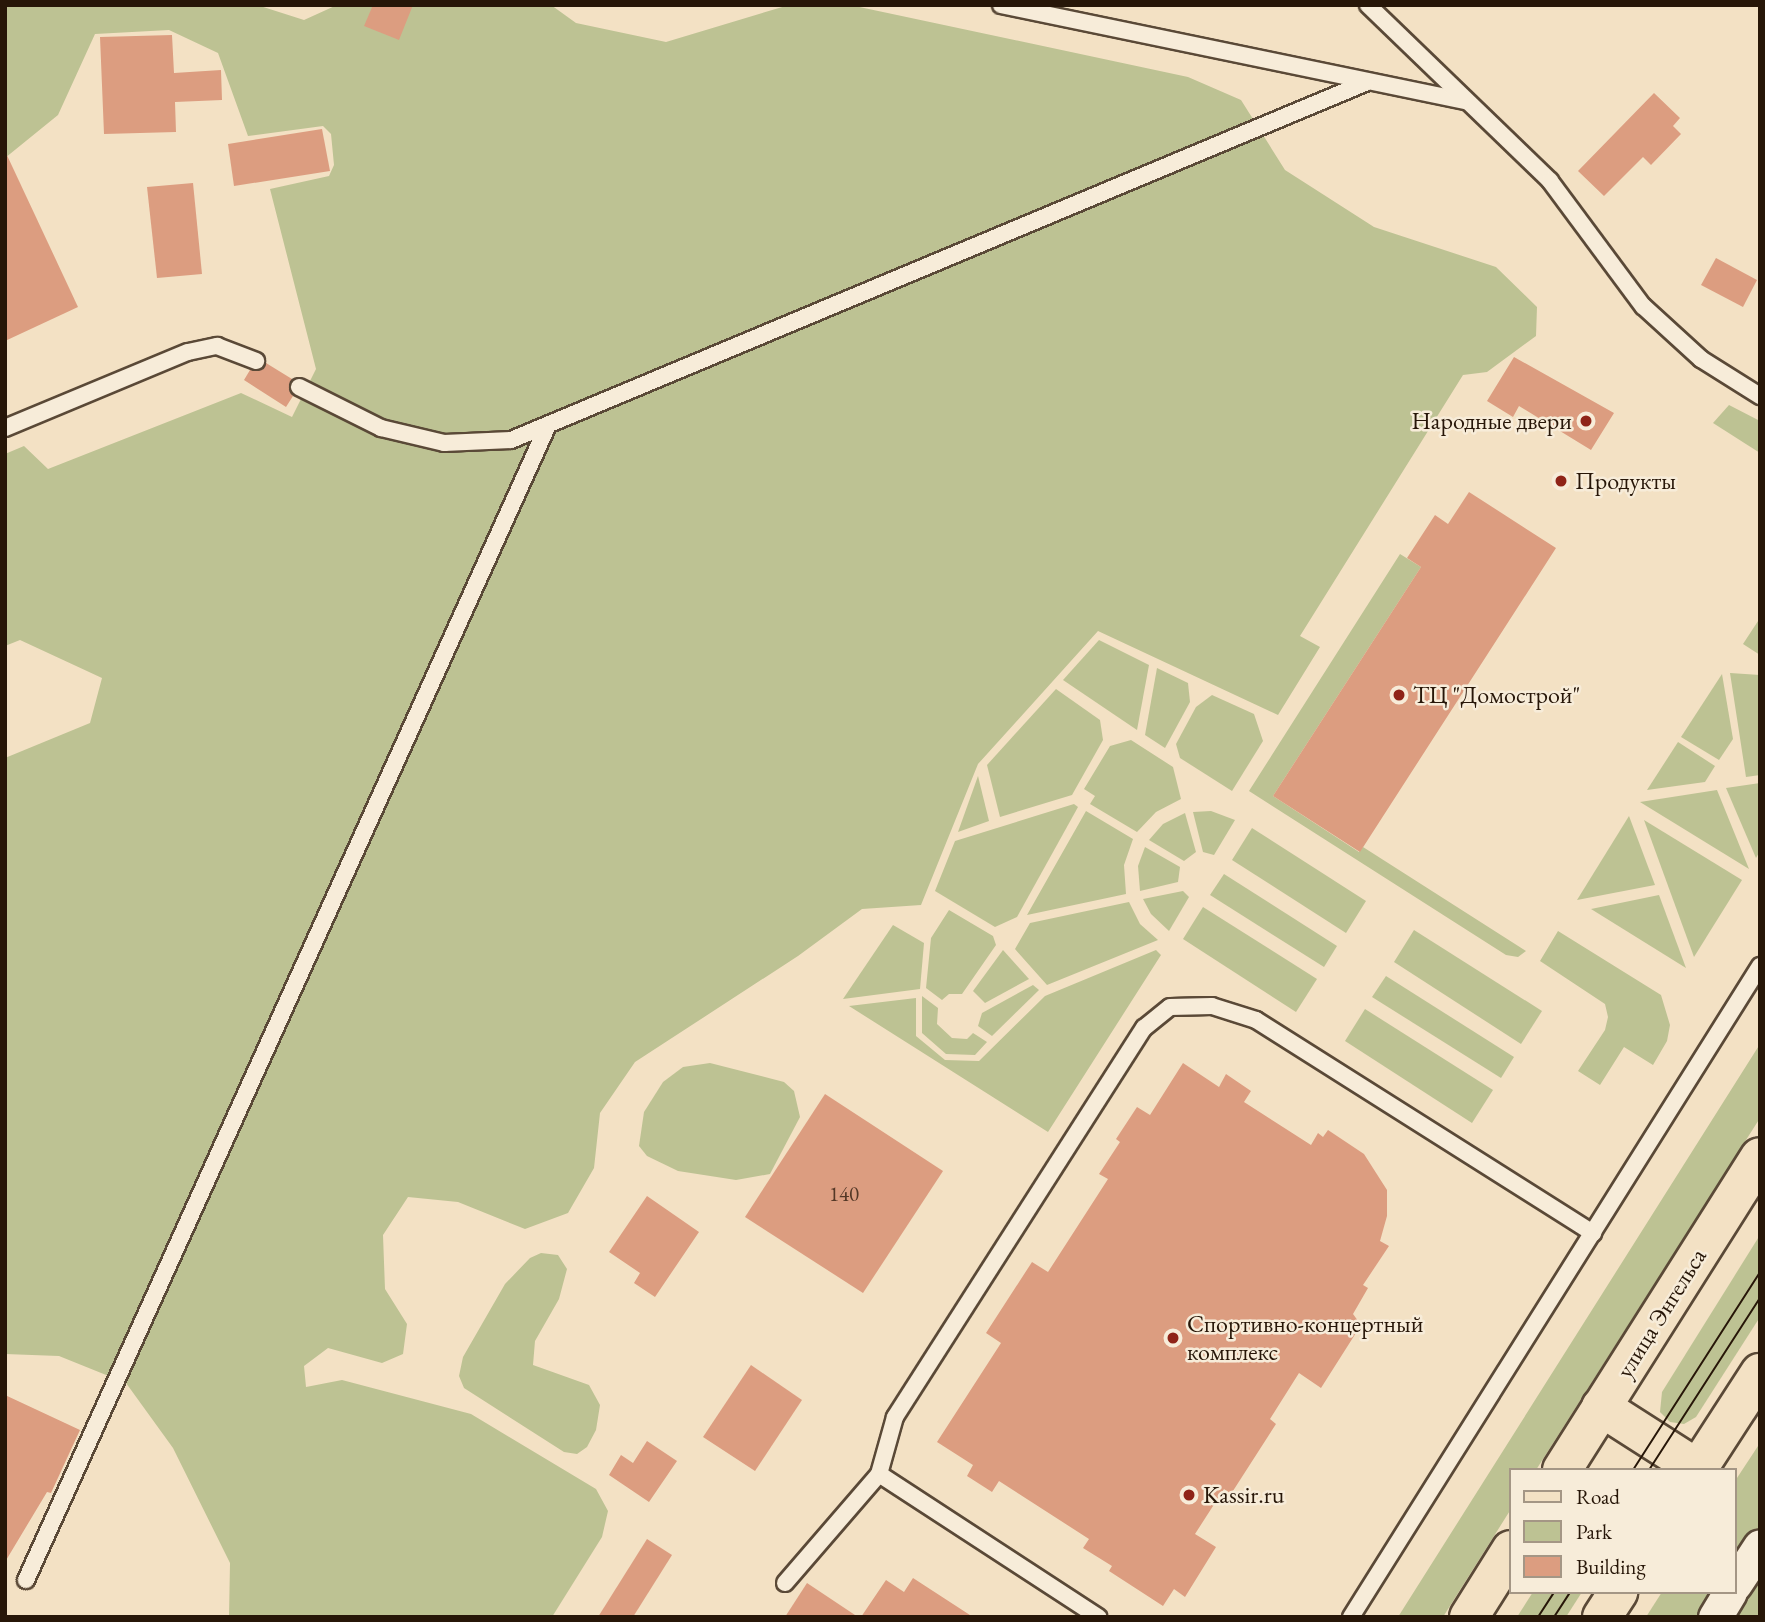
<!DOCTYPE html>
<meta charset="utf-8">
<style>
body{margin:0}
#map{position:relative;width:1765px;height:1622px;overflow:hidden;background:#f3e1c4;font-family:"EB Garamond",serif}
div>[style]{position:absolute}
[style*='--x']{left:calc(var(--x)*1px);top:calc(var(--y)*1px);width:calc(var(--w)*1px);rotate:calc(var(--a)*1deg)}
.green>*{inset:0;background:#bdc293}
.building>*{inset:0;background:#dc9d80}
.roads{filter:drop-shadow(2px 0 #5a4937) drop-shadow(-2px 0 #5a4937) drop-shadow(0 2px #5a4937) drop-shadow(0 -2px #5a4937)}
.lane>*{height:16px;margin:-8px;padding:0 8px;transform-origin:8px;border-radius:8px;background:#f7ecd9}
.street>*{height:33px;margin:-16.5px;padding:0 16.5px;transform-origin:16.5px;border-radius:16.5px;background:#f7ecd9}
.primary>*{height:38px;margin:-19px;padding:0 19px;transform-origin:19px;border-radius:19px;background:#f3e1c4}
.tram>*{height:2px;margin:-1px;padding:0 1px;transform-origin:1px;border-radius:1px;background:#271608}
.dots>*{width:19px;height:19px;translate:-50% -50%;box-sizing:border-box;border:4px solid #f7ecd9;border-radius:50%}
span{translate:-50% -50%;white-space:nowrap;text-align:center;line-height:1.15;-webkit-text-stroke:5px #f7ecd9;paint-order:stroke}
.number-label{font-size:21px;color:#543826}
.number-label span{-webkit-text-stroke-width:0}
.poi-label{font-size:24px;color:#271608}
.right{translate:-100% -50%;text-align:right}
.left{translate:0 -50%;text-align:left}
.street-label{font-size:24px;color:#271608}
.frame{position:absolute;inset:0;border:7px solid #271608;pointer-events:none}
.legend{position:absolute;left:1509px;top:1468px;width:228px;height:126px;box-sizing:border-box;background:#f7ecd9;border:2px solid #a49685;margin:0;padding:9px 12px;list-style:none;font-size:21px;color:#271608}
.legend li{display:flex;align-items:center;gap:14px;height:35px}
.legend b{width:35px;border:2px solid #a49685}
</style>
<div id="map">
<div class="green">
<div style="clip-path:polygon(5px 5px,257px 5px,304px 20px,337px 5px,551px 5px,576px 23px,666px 42px,789px 5px,850px 5px,1188px 77px,1241px 100px,1285px 170px,1374px 227px,1496px 267px,1537px 307px,1536px 336px,1487px 372px,1463px 375px,1300px 636px,1320px 647px,1278px 715px,1098px 631px,978px 764px,921px 905px,862px 909px,798px 956px,635px 1062px,600px 1113px,594px 1168px,568px 1213px,525px 1229px,458px 1202px,408px 1197px,383px 1235px,385px 1289px,407px 1324px,403px 1354px,382px 1363px,328px 1348px,304px 1366px,306px 1387px,342px 1380px,471px 1414px,596px 1489px,608px 1511px,602px 1537px,552px 1617px,229px 1617px,230px 1563px,173px 1448px,126px 1383px,59px 1356px,5px 1354px,5px 758px,90px 723px,102px 678px,20px 640px,5px 646px,5px 454px,24px 446px,48px 469px,241px 393px,292px 417px,316px 369px,270px 189px,329px 176px,334px 165px,331px 134px,323px 126px,248px 136px,218px 53px,169px 30px,95px 34px,58px 115px,5px 158px)"></div>
<div style="clip-path:polygon(1729px 405px,1760px 421px,1760px 453px,1713px 423px)"></div>
<div style="clip-path:polygon(1400px 554px,1421px 567px,1273px 796px,1359px 852px,1363px 847px,1526px 951px,1518px 957px,1506px 955px,1249px 791px)"></div>
<div style="clip-path:polygon(1760px 618px,1760px 655px,1743px 644px)"></div>
<div style="clip-path:polygon(1099px 640px,1149px 665px,1137px 730px,1063px 680px)"></div>
<div style="clip-path:polygon(1157px 668px,1188px 683px,1190px 702px,1165px 748px,1145px 735px)"></div>
<div style="clip-path:polygon(1730px 673px,1760px 675px,1760px 775px,1746px 777px)"></div>
<div style="clip-path:polygon(1722px 674px,1733px 739px,1719px 760px,1681px 737px)"></div>
<div style="clip-path:polygon(1056px 689px,1100px 720px,1103px 740px,1072px 795px,1000px 817px,987px 765px)"></div>
<div style="clip-path:polygon(1212px 695px,1254px 714px,1263px 741px,1232px 791px,1180px 758px,1176px 744px,1196px 707px)"></div>
<div style="clip-path:polygon(1131px 740px,1173px 767px,1181px 799px,1156px 812px,1137px 832px,1090px 804px,1095px 796px,1084px 789px,1110px 746px)"></div>
<div style="clip-path:polygon(1678px 742px,1715px 766px,1705px 782px,1647px 790px)"></div>
<div style="clip-path:polygon(978px 776px,989px 821px,958px 832px)"></div>
<div style="clip-path:polygon(1760px 783px,1760px 851px,1756px 858px,1726px 788px)"></div>
<div style="clip-path:polygon(1717px 790px,1749px 869px,1640px 802px)"></div>
<div style="clip-path:polygon(1074px 804px,1078px 807px,1017px 917px,995px 927px,935px 891px,955px 841px)"></div>
<div style="clip-path:polygon(1086px 811px,1133px 839px,1124px 865px,1126px 894px,1027px 915px)"></div>
<div style="clip-path:polygon(1211px 811px,1235px 820px,1214px 855px,1203px 852px,1193px 812px)"></div>
<div style="clip-path:polygon(1185px 813px,1196px 852px,1184px 861px,1149px 840px,1163px 824px)"></div>
<div style="clip-path:polygon(1629px 816px,1655px 885px,1577px 900px)"></div>
<div style="clip-path:polygon(1644px 820px,1742px 880px,1694px 957px)"></div>
<div style="clip-path:polygon(1252px 828px,1366px 901px,1346px 933px,1232px 860px)"></div>
<div style="clip-path:polygon(1145px 847px,1180px 867px,1178px 882px,1140px 891px,1138px 866px)"></div>
<div style="clip-path:polygon(1224px 874px,1337px 946px,1324px 967px,1210px 895px)"></div>
<div style="clip-path:polygon(1183px 891px,1189px 897px,1169px 931px,1151px 914px,1143px 899px)"></div>
<div style="clip-path:polygon(1659px 895px,1686px 968px,1591px 909px)"></div>
<div style="clip-path:polygon(1129px 902px,1140px 924px,1158px 940px,1047px 985px,1015px 949px,1030px 923px)"></div>
<div style="clip-path:polygon(1203px 907px,1317px 979px,1296px 1012px,1183px 939px)"></div>
<div style="clip-path:polygon(949px 910px,993px 936px,996px 945px,962px 994px,949px 994px,942px 1000px,926px 988px,931px 938px)"></div>
<div style="clip-path:polygon(893px 925px,924px 943px,920px 989px,843px 999px)"></div>
<div style="clip-path:polygon(1414px 930px,1542px 1011px,1521px 1044px,1394px 962px)"></div>
<div style="clip-path:polygon(1558px 931px,1661px 995px,1670px 1025px,1667px 1041px,1653px 1065px,1624px 1047px,1600px 1085px,1578px 1071px,1605px 1030px,1608px 1017px,1605px 1004px,1540px 961px)"></div>
<div style="clip-path:polygon(1003px 950px,1029px 979px,985px 1003px,973px 991px)"></div>
<div style="clip-path:polygon(1156px 950px,1161px 955px,1048px 1132px,849px 1006px,916px 998px,916px 1036px,945px 1060px,979px 1061px,1045px 996px)"></div>
<div style="clip-path:polygon(1386px 976px,1514px 1057px,1501px 1078px,1372px 997px)"></div>
<div style="clip-path:polygon(1033px 985px,1039px 990px,992px 1036px,978px 1026px,982px 1013px)"></div>
<div style="clip-path:polygon(922px 996px,938px 1008px,937px 1024px,952px 1038px,967px 1039px,973px 1033px,987px 1042px,975px 1055px,946px 1054px,922px 1033px)"></div>
<div style="clip-path:polygon(1365px 1009px,1493px 1090px,1472px 1123px,1345px 1041px)"></div>
<div style="clip-path:polygon(1760px 1044px,1760px 1118px,1536px 1470px,1511px 1470px,1511px 1509px,1443px 1617px,1398px 1617px)"></div>
<div style="clip-path:polygon(710px 1063px,784px 1082px,794px 1091px,800px 1117px,770px 1174px,736px 1180px,678px 1171px,647px 1156px,639px 1146px,644px 1112px,663px 1082px,683px 1067px)"></div>
<div style="clip-path:polygon(1760px 1235px,1760px 1317px,1696px 1417px,1684px 1424px,1670px 1422px,1660px 1412px,1662px 1392px)"></div>
<div style="clip-path:polygon(541px 1253px,558px 1255px,567px 1269px,559px 1299px,535px 1341px,533px 1365px,589px 1385px,600px 1405px,596px 1430px,587px 1447px,577px 1454px,564px 1452px,464px 1388px,459px 1376px,463px 1357px,505px 1284px,530px 1258px)"></div>
<div style="clip-path:polygon(1760px 1443px,1760px 1537px,1735px 1575px,1735px 1481px)"></div>
<div style="clip-path:polygon(1760px 1558px,1760px 1617px,1722px 1617px)"></div>
<div style="clip-path:polygon(1533px 1592px,1582px 1592px,1566px 1617px,1517px 1617px)"></div>
<div style="clip-path:polygon(1662px 1592px,1724px 1592px,1709px 1617px,1646px 1617px)"></div>
</div>
<div class="building">
<div style="clip-path:polygon(373px 5px,413px 5px,399px 40px,364px 26px)"></div>
<div style="clip-path:polygon(172px 35px,174px 73px,221px 70px,222px 100px,175px 102px,176px 132px,104px 134px,100px 37px)"></div>
<div style="clip-path:polygon(1654px 93px,1680px 118px,1673px 126px,1681px 134px,1651px 165px,1643px 157px,1604px 196px,1578px 171px)"></div>
<div style="clip-path:polygon(322px 129px,330px 171px,234px 186px,228px 144px)"></div>
<div style="clip-path:polygon(5px 151px,78px 307px,5px 341px)"></div>
<div style="clip-path:polygon(193px 183px,202px 274px,157px 278px,147px 187px)"></div>
<div style="clip-path:polygon(1716px 258px,1757px 280px,1743px 307px,1701px 285px)"></div>
<div style="clip-path:polygon(1514px 357px,1614px 413px,1591px 450px,1519px 406px,1513px 417px,1487px 401px)"></div>
<div style="clip-path:polygon(266px 363px,292px 379px,289px 388px,293px 396px,286px 407px,244px 380px,250px 370px,262px 370px)"></div>
<div style="clip-path:polygon(1469px 492px,1556px 548px,1360px 852px,1273px 796px,1421px 567px,1407px 558px,1435px 515px,1448px 524px)"></div>
<div style="clip-path:polygon(1183px 1063px,1219px 1087px,1226px 1074px,1251px 1091px,1244px 1102px,1311px 1145px,1318px 1133px,1323px 1137px,1328px 1130px,1364px 1154px,1387px 1190px,1387px 1216px,1380px 1241px,1389px 1246px,1363px 1285px,1368px 1288px,1353px 1314px,1361px 1325px,1321px 1388px,1299px 1373px,1270px 1419px,1276px 1424px,1231px 1494px,1224px 1489px,1195px 1534px,1216px 1547px,1185px 1597px,1174px 1589px,1163px 1606px,1109px 1571px,1112px 1566px,1083px 1548px,1089px 1539px,999px 1481px,992px 1492px,967px 1476px,973px 1465px,937px 1442px,1001px 1343px,986px 1333px,1032px 1262px,1048px 1272px,1108px 1179px,1099px 1174px,1120px 1142px,1116px 1139px,1137px 1107px,1150px 1115px)"></div>
<div style="clip-path:polygon(825px 1094px,943px 1171px,863px 1293px,745px 1217px)"></div>
<div style="clip-path:polygon(647px 1196px,699px 1232px,655px 1297px,634px 1283px,640px 1273px,609px 1252px)"></div>
<div style="clip-path:polygon(751px 1365px,802px 1400px,755px 1471px,703px 1437px)"></div>
<div style="clip-path:polygon(5px 1395px,80px 1430px,51px 1493px,47px 1492px,5px 1562px)"></div>
<div style="clip-path:polygon(647px 1441px,677px 1461px,649px 1502px,609px 1475px,621px 1455px,633px 1463px)"></div>
<div style="clip-path:polygon(647px 1539px,672px 1555px,633px 1617px,598px 1617px)"></div>
<div style="clip-path:polygon(913px 1578px,973px 1617px,861px 1617px,886px 1580px,904px 1592px)"></div>
<div style="clip-path:polygon(807px 1583px,858px 1617px,785px 1617px)"></div>
</div>
<div class="roads">
<div class="lane">
<div style="--x:1001;--y:5;--w:475;--a:11.7"></div>
<div style="--x:1368;--y:5;--w:253;--a:44"></div>
<div style="--x:1550;--y:181;--w:156;--a:53.4"></div>
<div style="--x:1643;--y:306;--w:79;--a:42.4"></div>
<div style="--x:1701;--y:359;--w:70;--a:32.1"></div>
<div style="--x:299;--y:387;--w:92;--a:26.6"></div>
<div style="--x:381;--y:428;--w:65;--a:13.4"></div>
<div style="--x:444;--y:443;--w:67;--a:-2.6"></div>
<div style="--x:511;--y:440;--w:926;--a:-22.69"></div>
<div style="--x:5;--y:428;--w:198;--a:-22.6"></div>
<div style="--x:188;--y:352;--w:30;--a:-12"></div>
<div style="--x:217;--y:346;--w:42;--a:21"></div>
<div style="--x:879;--y:1474;--w:59;--a:-74.3"></div>
<div style="--x:895;--y:1417;--w:462;--a:-57.4"></div>
<div style="--x:1144;--y:1028;--w:33;--a:-39"></div>
<div style="--x:1170;--y:1007;--w:42;--a:-1.4"></div>
<div style="--x:1212;--y:1006;--w:46;--a:17.7"></div>
<div style="--x:1256;--y:1020;--w:399;--a:32.3"></div>
<div style="--x:26;--y:1580;--w:1265;--a:-65.68"></div>
<div style="--x:785;--y:1583;--w:144;--a:-49.2"></div>
<div style="--x:879;--y:1474;--w:262;--a:33.1"></div>
<div style="--x:1351;--y:1617;--w:769;--a:-57.86"></div>
</div>
<div class="street">
<div style="--x:1735;--y:1584;--w:45;--a:-56.7"></div>
<div style="--x:1715;--y:1617;--w:29;--a:-59"></div>
</div>
<div class="primary">
<div style="--x:1601;--y:1407;--w:115;--a:32.6"></div>
<div style="--x:1562;--y:1470;--w:370;--a:-57.7"></div>
<div style="--x:1697;--y:1470;--w:116;--a:-57"></div>
<div style="--x:1469;--y:1617;--w:79;--a:-57.9"></div>
<div style="--x:1602;--y:1617;--w:30;--a:-57"></div>
</div>
</div>
<div class="tram">
<div style="--x:1633;--y:1470;--w:235;--a:-57.3"></div>
<div style="--x:1649;--y:1470;--w:205;--a:-57.2"></div>
<div style="--x:1538;--y:1617;--w:30;--a:-57"></div>
<div style="--x:1554;--y:1617;--w:30;--a:-57"></div>
</div>
<div class="dots">
<div style="left:1586px;top:421px;background:#8f2418"></div>
<div style="left:1561px;top:481px;background:#8f2418"></div>
<div style="left:1399px;top:695px;background:#8f2418"></div>
<div style="left:1173px;top:1338px;background:#8f2418"></div>
<div style="left:1189px;top:1495px;background:#8f2418"></div>
</div>
<div class="number-label">
<span style="left:844px;top:1194px">140</span>
</div>
<div class="poi-label">
<span class="right" style="left:1572px;top:421px">Народные двери</span>
<span class="left" style="left:1575px;top:481px">Продукты</span>
<span class="left" style="left:1413px;top:695px">ТЦ "Домострой"</span>
<span class="left" style="left:1187px;top:1338px">Спортивно-концертный<br>комплекс</span>
<span class="left" style="left:1203px;top:1495px">Kassir.ru</span>
</div>
<div class="street-label">
<span style="left:1661px;top:1313px;rotate:-58deg">улица Энгельса</span>
</div>
<div class="frame"></div>
<ul class="legend">
<li><b style="height:9px;background:#f3e1c4"></b>Road</li>
<li><b style="height:19px;background:#bdc293"></b>Park</li>
<li><b style="height:19px;background:#dc9d80"></b>Building</li>
</ul>
</div>
